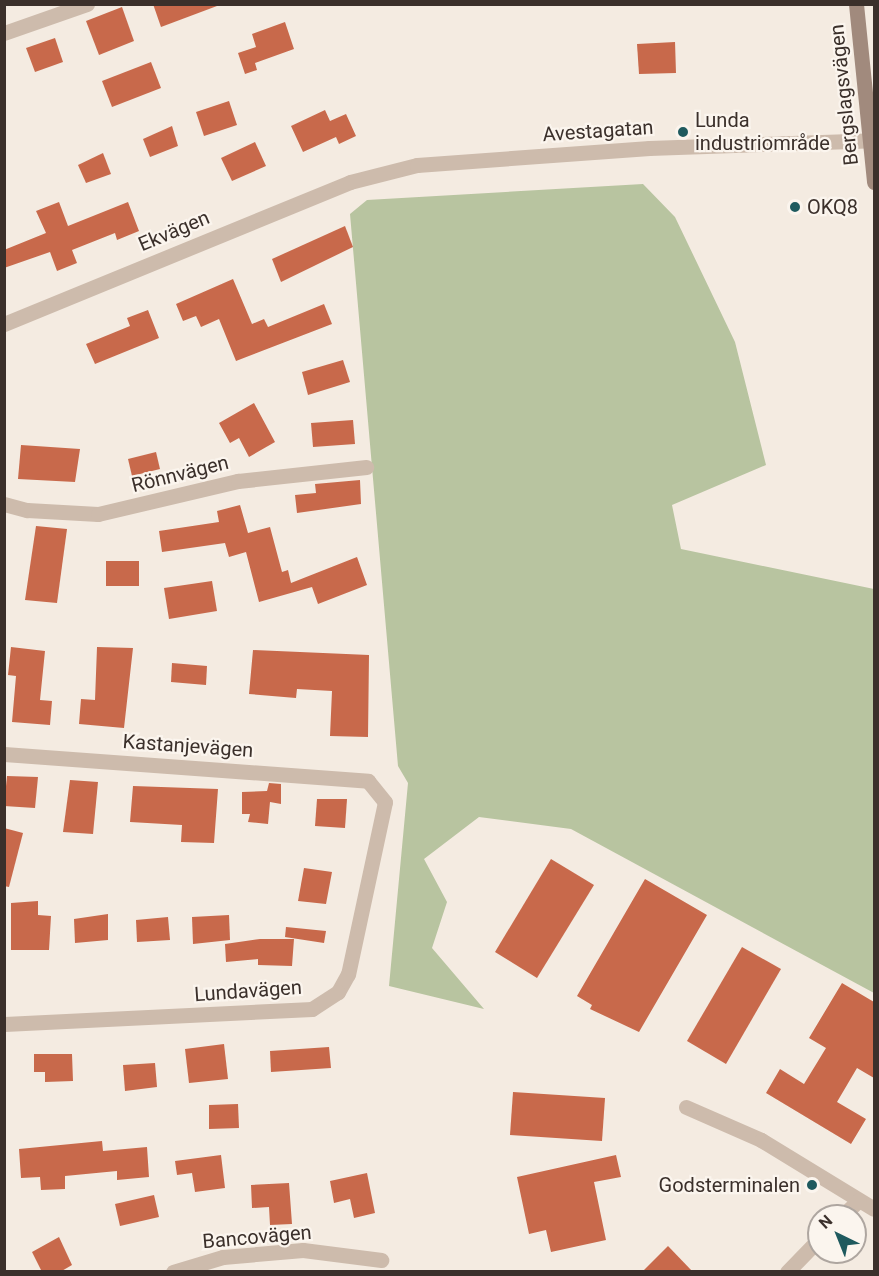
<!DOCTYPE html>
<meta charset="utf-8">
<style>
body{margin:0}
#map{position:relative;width:879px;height:1276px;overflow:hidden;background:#f4ebe1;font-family:Roboto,sans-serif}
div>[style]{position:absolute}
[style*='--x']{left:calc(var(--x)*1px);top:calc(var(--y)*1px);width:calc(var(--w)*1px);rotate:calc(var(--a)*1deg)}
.green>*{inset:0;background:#b8c4a0}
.building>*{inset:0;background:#c8694b}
.minor>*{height:15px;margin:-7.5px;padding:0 7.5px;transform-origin:7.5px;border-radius:7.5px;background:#cdbbac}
.tertiary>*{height:15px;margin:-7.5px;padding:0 7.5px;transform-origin:7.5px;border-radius:7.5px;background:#cdbbac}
.secondary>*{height:15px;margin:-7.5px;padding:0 7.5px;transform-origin:7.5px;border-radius:7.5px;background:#a18a7d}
.dots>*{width:16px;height:16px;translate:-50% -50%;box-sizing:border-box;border:3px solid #fbf5ee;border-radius:50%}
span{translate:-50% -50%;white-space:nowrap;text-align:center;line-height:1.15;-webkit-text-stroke:4.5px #fbf5ee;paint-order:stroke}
.street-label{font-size:20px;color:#3b302b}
.poi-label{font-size:20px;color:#3b302b}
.left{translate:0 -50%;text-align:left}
.right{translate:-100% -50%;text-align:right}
.frame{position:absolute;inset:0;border:6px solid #3b302b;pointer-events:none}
.north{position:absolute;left:807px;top:1204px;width:60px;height:60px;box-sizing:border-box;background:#fbf5ee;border:2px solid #aea6a0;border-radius:50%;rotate:317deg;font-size:16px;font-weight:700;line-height:24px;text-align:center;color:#3b302b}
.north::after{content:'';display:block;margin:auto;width:21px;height:27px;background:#1f5a5e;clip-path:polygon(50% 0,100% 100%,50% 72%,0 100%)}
</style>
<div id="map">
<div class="green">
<div style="clip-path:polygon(643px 184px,675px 217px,735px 342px,766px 465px,672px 505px,681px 549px,874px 589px,874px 993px,571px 829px,479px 817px,424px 859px,447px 902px,432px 948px,484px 1009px,389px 986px,408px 783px,398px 766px,350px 214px,367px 200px)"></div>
</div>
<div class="building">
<div style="clip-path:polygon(153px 4px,217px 4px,217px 6px,161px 27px)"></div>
<div style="clip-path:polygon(122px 7px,134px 41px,99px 55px,86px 21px)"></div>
<div style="clip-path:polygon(285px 22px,294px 49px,255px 63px,257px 70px,245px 74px,238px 53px,256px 47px,252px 34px)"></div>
<div style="clip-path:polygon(55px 38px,63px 62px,35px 72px,26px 48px)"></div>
<div style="clip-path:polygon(675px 42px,676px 73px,639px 74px,637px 44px)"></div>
<div style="clip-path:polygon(151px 62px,161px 88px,112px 107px,102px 81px)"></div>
<div style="clip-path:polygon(229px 101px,237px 125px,204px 136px,196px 112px)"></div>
<div style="clip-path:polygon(325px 110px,330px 121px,346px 114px,356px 136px,339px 144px,336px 137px,303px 152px,291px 126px)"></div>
<div style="clip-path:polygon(172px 126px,178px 146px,150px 157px,143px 139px)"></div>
<div style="clip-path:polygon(255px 142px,266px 166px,232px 181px,221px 158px)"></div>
<div style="clip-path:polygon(103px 153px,111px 174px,86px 183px,78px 165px)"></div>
<div style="clip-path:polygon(59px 202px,68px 226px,128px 202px,139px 231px,117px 240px,115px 233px,72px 250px,77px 263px,57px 271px,50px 252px,4px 268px,4px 250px,46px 233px,36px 211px)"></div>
<div style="clip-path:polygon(345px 226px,353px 247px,281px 282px,272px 259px)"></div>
<div style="clip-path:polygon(233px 279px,252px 324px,264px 319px,268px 327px,324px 304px,332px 324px,236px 361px,219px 319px,201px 327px,196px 316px,183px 321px,176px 304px)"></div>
<div style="clip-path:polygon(148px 310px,159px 338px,95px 364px,86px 344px,130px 326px,127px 318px)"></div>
<div style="clip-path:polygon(343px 360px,350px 382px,308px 395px,302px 372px)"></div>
<div style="clip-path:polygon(254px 403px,275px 442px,249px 457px,239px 438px,230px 443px,219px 423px)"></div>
<div style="clip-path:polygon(353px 420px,355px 444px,313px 447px,311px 423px)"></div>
<div style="clip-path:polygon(21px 445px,80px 449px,75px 482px,18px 479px)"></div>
<div style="clip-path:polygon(156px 452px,160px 469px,132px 476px,128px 459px)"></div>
<div style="clip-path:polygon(360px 480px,361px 504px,297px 513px,295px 495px,316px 493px,315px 484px)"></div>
<div style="clip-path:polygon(240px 505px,248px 533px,270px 527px,282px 572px,288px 570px,291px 583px,357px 557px,367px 585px,318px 604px,312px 587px,259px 602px,246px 552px,229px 557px,225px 543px,162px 552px,159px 531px,219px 522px,217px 511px)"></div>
<div style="clip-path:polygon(36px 526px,67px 529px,57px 603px,25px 600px)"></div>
<div style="clip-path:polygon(106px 561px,139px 561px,139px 586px,106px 586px)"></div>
<div style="clip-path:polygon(212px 581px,217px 611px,169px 619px,164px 588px)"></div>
<div style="clip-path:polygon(11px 647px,45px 651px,40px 700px,52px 701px,50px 725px,12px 722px,16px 676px,8px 675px)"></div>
<div style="clip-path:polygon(97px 647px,133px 648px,124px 728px,79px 724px,81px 699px,95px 700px)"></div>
<div style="clip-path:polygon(253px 650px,369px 655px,368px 737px,330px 736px,332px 691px,297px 689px,296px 698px,249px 694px)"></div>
<div style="clip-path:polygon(172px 663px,207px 666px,206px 685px,171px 682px)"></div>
<div style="clip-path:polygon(7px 776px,38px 777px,35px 808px,4px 806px)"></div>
<div style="clip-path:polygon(70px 780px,98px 782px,93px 834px,63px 832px)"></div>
<div style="clip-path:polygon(269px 783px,281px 784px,281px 804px,270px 802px,268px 824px,248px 822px,250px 814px,242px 814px,242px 792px,267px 791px)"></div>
<div style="clip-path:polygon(133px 786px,218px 789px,214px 843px,181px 842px,182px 825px,130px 822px)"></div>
<div style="clip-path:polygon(317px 799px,347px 799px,345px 828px,315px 826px)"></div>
<div style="clip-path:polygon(4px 828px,23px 833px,9px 887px,4px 886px)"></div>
<div style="clip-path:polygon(551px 859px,594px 885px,537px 978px,495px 952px)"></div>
<div style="clip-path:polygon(304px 868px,332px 872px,326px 904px,298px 901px)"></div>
<div style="clip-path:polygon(645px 879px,707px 915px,639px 1032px,590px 1009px,592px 1005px,577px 996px)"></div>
<div style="clip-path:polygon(38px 901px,38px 915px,51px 916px,49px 950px,11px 950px,11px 903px)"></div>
<div style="clip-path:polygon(108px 914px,108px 940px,75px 943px,74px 919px)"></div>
<div style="clip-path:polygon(229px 915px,230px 940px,193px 944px,192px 917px)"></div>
<div style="clip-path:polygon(168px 917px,170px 940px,137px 942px,136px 920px)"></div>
<div style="clip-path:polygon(286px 927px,326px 931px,324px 943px,285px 937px)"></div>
<div style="clip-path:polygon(260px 939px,294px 939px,292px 966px,258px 965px,258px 959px,226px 962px,225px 944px)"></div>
<div style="clip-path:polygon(742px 947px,781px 969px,726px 1064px,687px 1041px)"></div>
<div style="clip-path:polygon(842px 983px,874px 1002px,874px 1078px,857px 1068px,837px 1102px,866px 1119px,851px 1144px,766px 1093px,780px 1069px,804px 1084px,826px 1048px,809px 1038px)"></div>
<div style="clip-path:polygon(224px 1044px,228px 1079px,189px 1083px,185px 1049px)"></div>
<div style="clip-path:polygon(329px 1047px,331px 1068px,271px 1072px,270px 1051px)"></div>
<div style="clip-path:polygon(34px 1054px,72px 1054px,73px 1081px,45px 1082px,45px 1072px,34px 1072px)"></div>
<div style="clip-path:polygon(155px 1063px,157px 1087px,125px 1091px,123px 1065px)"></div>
<div style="clip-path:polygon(513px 1092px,605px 1098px,602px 1141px,510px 1135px)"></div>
<div style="clip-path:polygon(238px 1104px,239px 1128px,209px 1129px,209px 1105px)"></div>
<div style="clip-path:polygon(102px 1141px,103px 1151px,147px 1147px,149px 1177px,117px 1180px,117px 1171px,65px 1176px,65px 1189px,41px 1190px,40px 1177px,21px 1178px,19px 1149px)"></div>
<div style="clip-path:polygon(221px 1155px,225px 1188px,195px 1192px,192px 1173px,177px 1175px,175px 1161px)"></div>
<div style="clip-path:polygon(616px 1155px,621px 1177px,594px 1182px,606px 1240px,551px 1252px,546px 1230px,529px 1234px,517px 1177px)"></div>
<div style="clip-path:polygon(367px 1173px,375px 1213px,354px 1218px,350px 1199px,334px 1203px,330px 1181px)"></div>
<div style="clip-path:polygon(289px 1183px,292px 1224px,270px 1225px,269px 1207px,252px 1208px,251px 1185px)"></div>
<div style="clip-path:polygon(154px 1195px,159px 1217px,120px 1226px,115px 1204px)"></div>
<div style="clip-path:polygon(59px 1237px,72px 1265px,60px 1272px,42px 1272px,32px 1252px)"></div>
<div style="clip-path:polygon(668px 1246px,693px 1272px,642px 1272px)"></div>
</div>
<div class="minor">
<div style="--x:4;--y:33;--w:88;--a:-19.3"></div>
<div style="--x:4;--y:504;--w:24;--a:15"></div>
<div style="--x:27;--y:510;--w:71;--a:3.2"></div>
<div style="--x:98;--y:514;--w:144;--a:-13.3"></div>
<div style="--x:238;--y:481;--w:129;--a:-6.2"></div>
<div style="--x:4;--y:754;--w:365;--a:4.2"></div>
<div style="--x:368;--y:781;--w:27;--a:51"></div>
<div style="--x:385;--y:802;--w:176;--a:102.1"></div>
<div style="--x:348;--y:974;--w:21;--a:119"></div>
<div style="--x:338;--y:992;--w:31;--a:147"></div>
<div style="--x:312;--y:1009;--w:308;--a:177.2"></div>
<div style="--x:686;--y:1107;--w:82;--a:23.7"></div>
<div style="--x:761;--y:1140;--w:132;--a:31.4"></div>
<div style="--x:842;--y:1216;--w:23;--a:-43"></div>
<div style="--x:173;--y:1272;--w:52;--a:-16.7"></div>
<div style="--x:223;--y:1257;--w:80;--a:-5"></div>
<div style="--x:303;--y:1250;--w:79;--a:7.3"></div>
<div style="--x:787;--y:1272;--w:46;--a:-45.9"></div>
</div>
<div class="tertiary">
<div style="--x:4;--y:324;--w:374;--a:-22.3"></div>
<div style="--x:350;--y:182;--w:69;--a:-14.2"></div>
<div style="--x:417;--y:165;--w:233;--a:-4.2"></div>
<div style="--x:649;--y:148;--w:225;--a:-2"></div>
</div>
<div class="secondary">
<div style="--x:856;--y:4;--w:179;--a:84.2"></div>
</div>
<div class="dots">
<div style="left:683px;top:132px;background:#1f5a5e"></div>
<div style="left:795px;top:207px;background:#1f5a5e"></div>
<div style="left:812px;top:1185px;background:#1f5a5e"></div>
</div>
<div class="street-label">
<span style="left:844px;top:95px;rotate:-96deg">Bergslagsvägen</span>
<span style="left:598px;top:131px;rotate:-4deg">Avestagatan</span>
<span style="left:174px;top:231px;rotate:-23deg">Ekvägen</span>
<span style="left:180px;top:474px;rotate:-14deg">Rönnvägen</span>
<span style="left:188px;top:746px;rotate:4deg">Kastanjevägen</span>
<span style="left:248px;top:991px;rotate:-4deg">Lundavägen</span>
<span style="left:257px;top:1237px;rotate:-5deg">Bancovägen</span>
</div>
<div class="poi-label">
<span class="left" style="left:695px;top:132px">Lunda<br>industriområde</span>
<span class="left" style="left:807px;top:207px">OKQ8</span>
<span class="right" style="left:800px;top:1185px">Godsterminalen</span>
</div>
<div class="frame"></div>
<div class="north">N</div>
</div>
